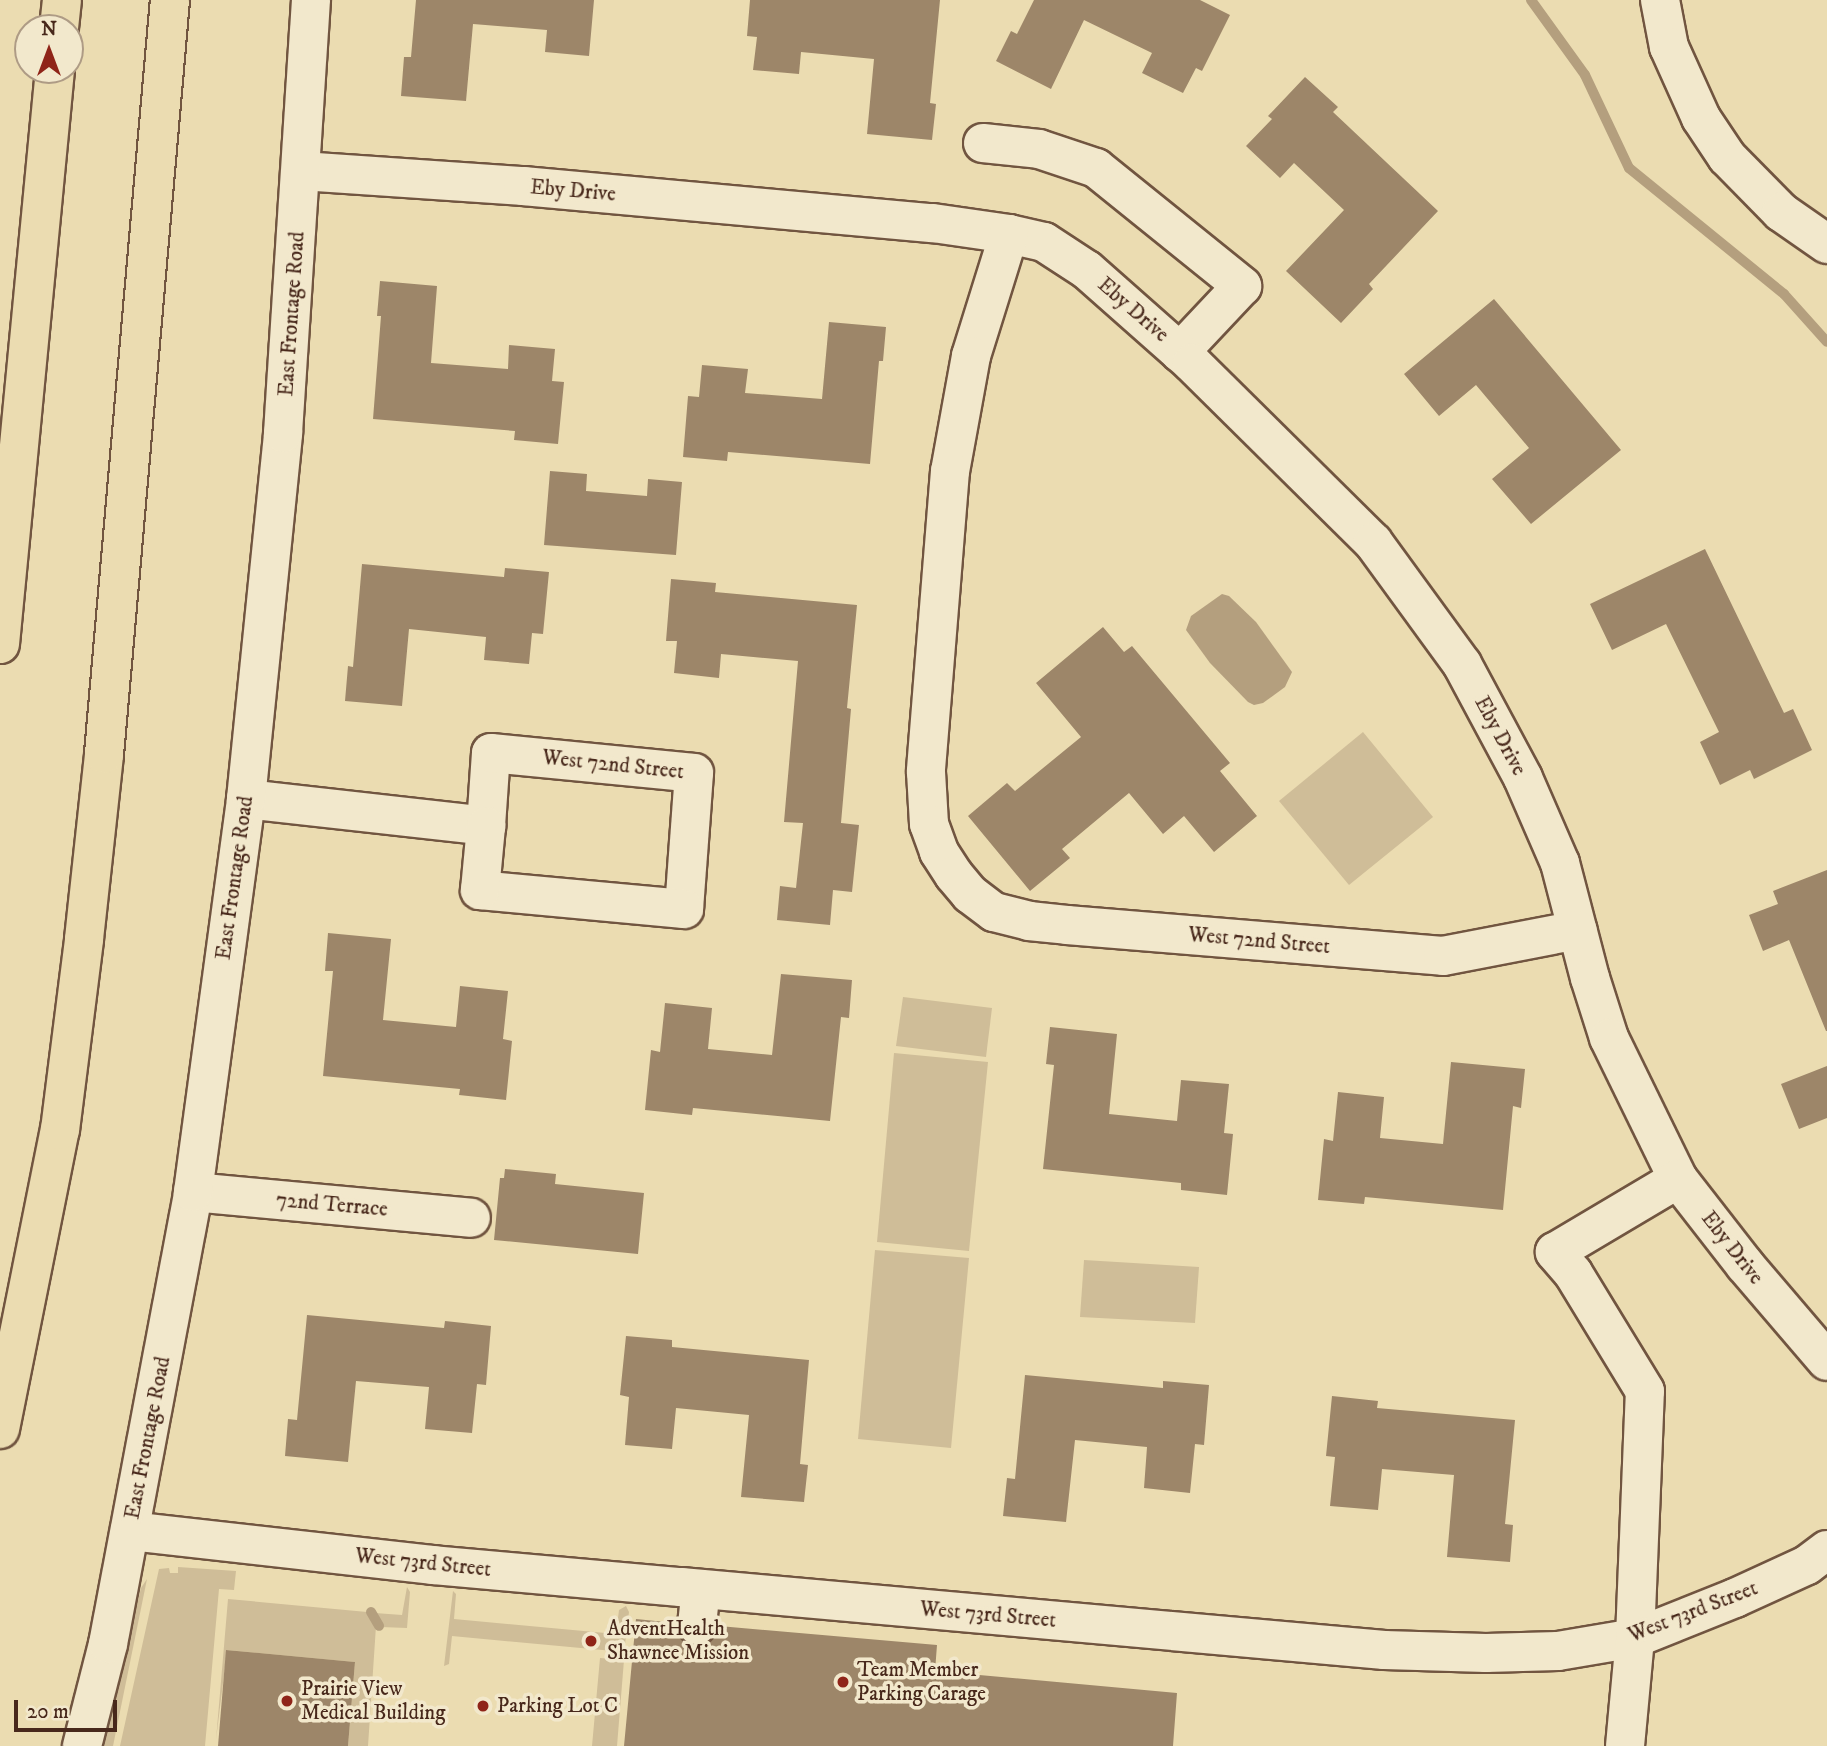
<!DOCTYPE html>
<style>
body{margin:0}
#map{position:relative;width:1827px;height:1746px;overflow:hidden;background:#ebdcb1;font-family:"IM FELL DW Pica",serif}
div>[style]{position:absolute}
[style*='--x']{left:calc(var(--x)*1px);top:calc(var(--y)*1px);width:calc(var(--w)*1px);rotate:calc(var(--a)*1deg)}
.green>*{inset:0;background:#cfbd98}
.water>*{inset:0;background:#b49f7e}
.stream>*{height:10px;margin:-5px;padding:0 5px;transform-origin:5px;border-radius:5px;background:#b49f7e}
.building>*{inset:0;background:#9d8669}
.roads{filter:drop-shadow(2px 0 #715540) drop-shadow(-2px 0 #715540) drop-shadow(0 2px #715540) drop-shadow(0 -2px #715540)}
.minor>*{height:38px;margin:-19px;padding:0 19px;transform-origin:19px;border-radius:19px;background:#f2e8cc}
.highway>*{height:38px;margin:-19px;padding:0 19px;transform-origin:19px;border-radius:19px;background:#ebdcb1}
.dots>*{width:19px;height:19px;translate:-50% -50%;box-sizing:border-box;border:4px solid #f2e8cc;border-radius:50%}
span{translate:-50% -50%;white-space:nowrap;text-align:center;line-height:1.15;-webkit-text-stroke:7px #f2e8cc;paint-order:stroke}
.street-label{font-size:21px;color:#48281b}
.poi-label{font-size:21px;color:#48281b}
.left{translate:0 -50%;text-align:left}
.north{position:absolute;left:14px;top:14px;width:70px;height:70px;box-sizing:border-box;background:#f2e8cc;border:2px solid #ae9b85;border-radius:50%;rotate:0deg;font-size:19px;font-weight:700;line-height:28px;text-align:center;color:#48281b}
.north::after{content:'';display:block;margin:auto;width:24px;height:32px;background:#8f2418;clip-path:polygon(50% 0,100% 100%,50% 72%,0 100%)}
.scale{position:absolute;left:14px;top:1700px;width:103px;height:32px;box-sizing:border-box;border:4px solid #48281b;border-top:0;padding-left:9px;font-size:21px;line-height:24px;white-space:nowrap;color:#48281b;-webkit-text-stroke:5px #f2e8cc;paint-order:stroke}
</style>
<div id="map">
<div class="green">
<div style="clip-path:polygon(1363px 732px,1433px 817px,1349px 885px,1279px 801px)"></div>
<div style="clip-path:polygon(903px 997px,992px 1008px,986px 1057px,896px 1046px)"></div>
<div style="clip-path:polygon(894px 1053px,988px 1062px,969px 1251px,877px 1242px)"></div>
<div style="clip-path:polygon(875px 1250px,969px 1258px,951px 1448px,858px 1439px)"></div>
<div style="clip-path:polygon(1084px 1260px,1199px 1267px,1195px 1323px,1080px 1317px)"></div>
<div style="clip-path:polygon(178px 1567px,236px 1571px,234px 1590px,219px 1589px,205px 1746px,120px 1746px,159px 1569px,169px 1568px,170px 1573px,178px 1573px)"></div>
<div style="clip-path:polygon(147px 1579px,113px 1746px,103px 1746px,141px 1588px)"></div>
<div style="clip-path:polygon(407px 1587px,410px 1592px,407px 1628px,381px 1627px,375px 1613px,402px 1615px)"></div>
<div style="clip-path:polygon(453px 1591px,456px 1594px,454px 1619px,616px 1634px,619px 1610px,626px 1606px,629px 1612px,624px 1652px,452px 1636px,449px 1664px,444px 1666px)"></div>
<div style="clip-path:polygon(228px 1599px,367px 1612px,376px 1626px,368px 1746px,348px 1746px,355px 1662px,227px 1650px,216px 1740px)"></div>
<div style="clip-path:polygon(600px 1658px,624px 1660px,617px 1746px,592px 1746px)"></div>
</div>
<div class="water">
<div style="clip-path:polygon(1222px 594px,1229px 596px,1256px 622px,1292px 672px,1285px 687px,1263px 703px,1254px 705px,1248px 702px,1210px 663px,1186px 630px,1191px 616px)"></div>
</div>
<div class="stream">
<div style="--x:1531;--y:0;--w:92;--a:54.2"></div>
<div style="--x:1585;--y:75;--w:103;--a:64.7"></div>
<div style="--x:1629;--y:168;--w:200;--a:39.1"></div>
<div style="--x:1784;--y:294;--w:64;--a:48.1"></div>
<div style="--x:371;--y:1612;--w:16;--a:60"></div>
</div>
<div class="building">
<div style="clip-path:polygon(416px 0,594px 0,589px 56px,545px 52px,547px 30px,473px 24px,466px 101px,401px 96px,404px 57px,411px 57px)"></div>
<div style="clip-path:polygon(750px 0,940px 0,930px 103px,936px 104px,932px 140px,867px 134px,874px 59px,801px 52px,799px 74px,753px 70px,757px 37px,747px 36px)"></div>
<div style="clip-path:polygon(1034px 0,1200px 0,1230px 15px,1202px 71px,1196px 68px,1183px 93px,1142px 73px,1152px 53px,1084px 20px,1051px 89px,996px 61px,1011px 31px,1017px 34px)"></div>
<div style="clip-path:polygon(1305px 77px,1338px 107px,1333px 112px,1438px 211px,1369px 284px,1373px 289px,1341px 323px,1286px 271px,1344px 210px,1294px 163px,1280px 178px,1246px 146px,1272px 119px,1268px 116px)"></div>
<div style="clip-path:polygon(380px 281px,437px 286px,431px 363px,508px 369px,509px 345px,555px 349px,552px 381px,564px 382px,558px 444px,514px 440px,515px 431px,373px 419px,381px 316px,377px 316px)"></div>
<div style="clip-path:polygon(1494px 299px,1621px 450px,1531px 524px,1492px 479px,1529px 448px,1476px 385px,1439px 416px,1404px 374px)"></div>
<div style="clip-path:polygon(829px 322px,886px 327px,883px 361px,879px 361px,870px 464px,728px 452px,727px 461px,683px 457px,688px 396px,699px 397px,702px 365px,748px 369px,745px 393px,822px 399px)"></div>
<div style="clip-path:polygon(550px 471px,587px 474px,586px 491px,647px 496px,648px 479px,682px 482px,676px 555px,544px 545px)"></div>
<div style="clip-path:polygon(1705px 549px,1784px 713px,1793px 709px,1812px 750px,1754px 779px,1750px 770px,1720px 785px,1700px 742px,1719px 732px,1666px 624px,1612px 650px,1590px 604px)"></div>
<div style="clip-path:polygon(362px 564px,504px 577px,505px 568px,549px 572px,543px 634px,532px 633px,529px 664px,484px 660px,486px 637px,409px 629px,402px 706px,345px 701px,348px 666px,353px 667px)"></div>
<div style="clip-path:polygon(671px 579px,716px 583px,715px 592px,857px 605px,847px 708px,851px 709px,841px 823px,859px 825px,852px 892px,833px 890px,830px 925px,777px 920px,780px 886px,796px 888px,803px 823px,784px 822px,798px 661px,721px 654px,719px 678px,674px 673px,677px 641px,666px 641px)"></div>
<div style="clip-path:polygon(1103px 627px,1124px 652px,1132px 646px,1230px 763px,1220px 771px,1257px 816px,1214px 852px,1184px 816px,1163px 834px,1129px 793px,1062px 849px,1070px 858px,1030px 891px,968px 816px,1007px 783px,1015px 791px,1081px 737px,1036px 683px)"></div>
<div style="clip-path:polygon(1827px 870px,1827px 1031px,1826px 1031px,1789px 940px,1763px 951px,1749px 915px,1778px 904px,1773px 891px)"></div>
<div style="clip-path:polygon(328px 933px,391px 939px,383px 1020px,456px 1027px,460px 986px,508px 991px,503px 1039px,512px 1041px,506px 1100px,459px 1095px,460px 1089px,323px 1076px,333px 971px,325px 971px)"></div>
<div style="clip-path:polygon(781px 974px,852px 980px,849px 1018px,841px 1017px,830px 1121px,693px 1108px,692px 1115px,645px 1110px,651px 1050px,660px 1052px,665px 1003px,712px 1008px,708px 1049px,772px 1055px)"></div>
<div style="clip-path:polygon(1050px 1027px,1117px 1034px,1109px 1114px,1177px 1121px,1181px 1080px,1229px 1084px,1224px 1133px,1233px 1134px,1227px 1195px,1181px 1190px,1181px 1183px,1043px 1169px,1054px 1065px,1046px 1064px)"></div>
<div style="clip-path:polygon(1451px 1062px,1525px 1069px,1521px 1108px,1513px 1106px,1503px 1210px,1365px 1197px,1364px 1204px,1318px 1200px,1324px 1139px,1333px 1141px,1338px 1092px,1384px 1097px,1380px 1138px,1443px 1144px)"></div>
<div style="clip-path:polygon(1827px 1066px,1827px 1118px,1799px 1129px,1781px 1084px)"></div>
<div style="clip-path:polygon(505px 1169px,556px 1174px,555px 1184px,644px 1193px,638px 1254px,494px 1240px,500px 1178px,504px 1178px)"></div>
<div style="clip-path:polygon(307px 1315px,444px 1328px,445px 1321px,491px 1326px,486px 1385px,477px 1384px,472px 1433px,425px 1429px,429px 1387px,356px 1381px,348px 1462px,285px 1456px,288px 1419px,297px 1420px)"></div>
<div style="clip-path:polygon(626px 1336px,672px 1340px,672px 1347px,809px 1360px,800px 1464px,808px 1465px,804px 1502px,741px 1497px,749px 1415px,676px 1408px,672px 1449px,625px 1445px,629px 1397px,620px 1395px)"></div>
<div style="clip-path:polygon(1025px 1375px,1163px 1388px,1163px 1381px,1209px 1385px,1204px 1445px,1195px 1444px,1190px 1493px,1144px 1488px,1147px 1447px,1075px 1440px,1066px 1522px,1003px 1516px,1007px 1478px,1015px 1479px)"></div>
<div style="clip-path:polygon(1332px 1396px,1378px 1401px,1377px 1408px,1515px 1420px,1505px 1524px,1513px 1525px,1510px 1562px,1447px 1557px,1454px 1475px,1382px 1469px,1378px 1510px,1330px 1506px,1335px 1457px,1326px 1456px)"></div>
<div style="clip-path:polygon(636px 1619px,675px 1623px,677px 1634px,684px 1642px,694px 1647px,705px 1645px,714px 1638px,719px 1626px,937px 1645px,935px 1671px,1177px 1693px,1173px 1746px,624px 1746px)"></div>
<div style="clip-path:polygon(226px 1650px,355px 1662px,348px 1746px,218px 1746px)"></div>
</div>
<div class="roads">
<div class="minor">
<div style="--x:1660;--y:0;--w:48;--a:79.2"></div>
<div style="--x:1669;--y:47;--w:78;--a:65.7"></div>
<div style="--x:1701;--y:118;--w:47;--a:56.3"></div>
<div style="--x:1727;--y:157;--w:77;--a:45.5"></div>
<div style="--x:1781;--y:212;--w:56;--a:34.8"></div>
<div style="--x:983;--y:143;--w:56;--a:6.1"></div>
<div style="--x:1039;--y:149;--w:60;--a:18.4"></div>
<div style="--x:1096;--y:168;--w:188;--a:38.9"></div>
<div style="--x:1242;--y:286;--w:91;--a:133.2"></div>
<div style="--x:302;--y:171;--w:222;--a:3.9"></div>
<div style="--x:523;--y:186;--w:412;--a:5.2"></div>
<div style="--x:933;--y:223;--w:77;--a:8.2"></div>
<div style="--x:1009;--y:234;--w:36;--a:13"></div>
<div style="--x:1044;--y:242;--w:51;--a:33.1"></div>
<div style="--x:1087;--y:270;--w:140;--a:41.5"></div>
<div style="--x:1192;--y:363;--w:255;--a:44.7"></div>
<div style="--x:1373;--y:542;--w:151;--a:53.9"></div>
<div style="--x:1462;--y:664;--w:129;--a:61.8"></div>
<div style="--x:1523;--y:778;--w:93;--a:66.5"></div>
<div style="--x:1560;--y:863;--w:119;--a:75.4"></div>
<div style="--x:1590;--y:978;--w:63;--a:72.4"></div>
<div style="--x:1609;--y:1038;--w:157;--a:63.9"></div>
<div style="--x:1678;--y:1179;--w:109;--a:52.1"></div>
<div style="--x:1745;--y:1265;--w:126;--a:49.5"></div>
<div style="--x:1009;--y:234;--w:128;--a:107.3"></div>
<div style="--x:971;--y:356;--w:117;--a:100.3"></div>
<div style="--x:950;--y:471;--w:302;--a:94.6"></div>
<div style="--x:926;--y:772;--w:52;--a:86.7"></div>
<div style="--x:929;--y:824;--w:30;--a:70"></div>
<div style="--x:939;--y:852;--w:27;--a:57"></div>
<div style="--x:954;--y:875;--w:25;--a:50"></div>
<div style="--x:970;--y:894;--w:30;--a:37"></div>
<div style="--x:994;--y:912;--w:36;--a:14"></div>
<div style="--x:1029;--y:921;--w:38;--a:6"></div>
<div style="--x:1067;--y:925;--w:377;--a:4.7"></div>
<div style="--x:1443;--y:956;--w:137;--a:-10.9"></div>
<div style="--x:246;--y:799;--w:242;--a:6.4"></div>
<div style="--x:486;--y:826;--w:73;--a:-86.1"></div>
<div style="--x:491;--y:753;--w:204;--a:5.6"></div>
<div style="--x:694;--y:773;--w:136;--a:94.2"></div>
<div style="--x:684;--y:909;--w:205;--a:-174.7"></div>
<div style="--x:480;--y:890;--w:64;--a:-84.6"></div>
<div style="--x:193;--y:1192;--w:279;--a:5.3"></div>
<div style="--x:130;--y:1531;--w:305;--a:6.4"></div>
<div style="--x:433;--y:1565;--w:249;--a:5.1"></div>
<div style="--x:681;--y:1587;--w:706;--a:5.12"></div>
<div style="--x:1384;--y:1650;--w:102;--a:1.7"></div>
<div style="--x:1486;--y:1653;--w:72;--a:-1.6"></div>
<div style="--x:1558;--y:1651;--w:78;--a:-9.6"></div>
<div style="--x:1635;--y:1638;--w:108;--a:-21.8"></div>
<div style="--x:1735;--y:1598;--w:79;--a:-24.6"></div>
<div style="--x:1807;--y:1565;--w:25;--a:-37"></div>
<div style="--x:697;--y:1625;--w:36;--a:-84"></div>
<div style="--x:82;--y:1746;--w:105;--a:-75.7"></div>
<div style="--x:108;--y:1644;--w:460;--a:-79.3"></div>
<div style="--x:193;--y:1192;--w:397;--a:-82.3"></div>
<div style="--x:246;--y:799;--w:368;--a:-84.2"></div>
<div style="--x:283;--y:433;--w:434;--a:-86.3"></div>
<div style="--x:1625;--y:1746;--w:108;--a:-84.7"></div>
<div style="--x:1635;--y:1638;--w:247;--a:-87.7"></div>
<div style="--x:1645;--y:1391;--w:138;--a:-121.4"></div>
<div style="--x:1573;--y:1273;--w:28;--a:-131"></div>
<div style="--x:1555;--y:1252;--w:143;--a:-30.7"></div>
</div>
<div class="highway">
<div style="--x:59;--y:28;--w:28;--a:-84"></div>
<div style="--x:0;--y:644;--w:577;--a:-84.53"></div>
<div style="--x:0;--y:1429;--w:305;--a:-78.7"></div>
<div style="--x:60;--y:1130;--w:193;--a:-82.8"></div>
<div style="--x:84;--y:939;--w:186;--a:-83.8"></div>
<div style="--x:104;--y:754;--w:757;--a:-85"></div>
</div>
</div>
<div class="dots">
<div style="left:591px;top:1641px;background:#8f2418"></div>
<div style="left:843px;top:1682px;background:#8f2418"></div>
<div style="left:287px;top:1701px;background:#8f2418"></div>
<div style="left:483px;top:1706px;background:#8f2418"></div>
</div>
<div class="street-label">
<span style="left:573px;top:191px;rotate:5deg">Eby Drive</span>
<span style="left:1133px;top:310px;rotate:41deg">Eby Drive</span>
<span style="left:292px;top:314px;rotate:-86deg">East Frontage Road</span>
<span style="left:1500px;top:736px;rotate:62deg">Eby Drive</span>
<span style="left:613px;top:765px;rotate:6deg">West 72nd Street</span>
<span style="left:235px;top:878px;rotate:-82deg">East Frontage Road</span>
<span style="left:1259px;top:941px;rotate:5deg">West 72nd Street</span>
<span style="left:332px;top:1205px;rotate:5deg">72nd Terrace</span>
<span style="left:1732px;top:1248px;rotate:52deg">Eby Drive</span>
<span style="left:148px;top:1438px;rotate:-79deg">East Frontage Road</span>
<span style="left:423px;top:1563px;rotate:6deg">West 73rd Street</span>
<span style="left:1693px;top:1612px;rotate:-21deg">West 73rd Street</span>
<span style="left:988px;top:1615px;rotate:5deg">West 73rd Street</span>
</div>
<div class="poi-label">
<span class="left" style="left:607px;top:1641px">AdventHealth<br>Shawnee Mission</span>
<span class="left" style="left:857px;top:1682px">Team Member<br>Parking Carage</span>
<span class="left" style="left:301px;top:1701px">Prairie View<br>Medical Building</span>
<span class="left" style="left:497px;top:1706px">Parking Lot C</span>
</div>
<div class="north">N</div>
<div class="scale">20 m</div>
</div>
